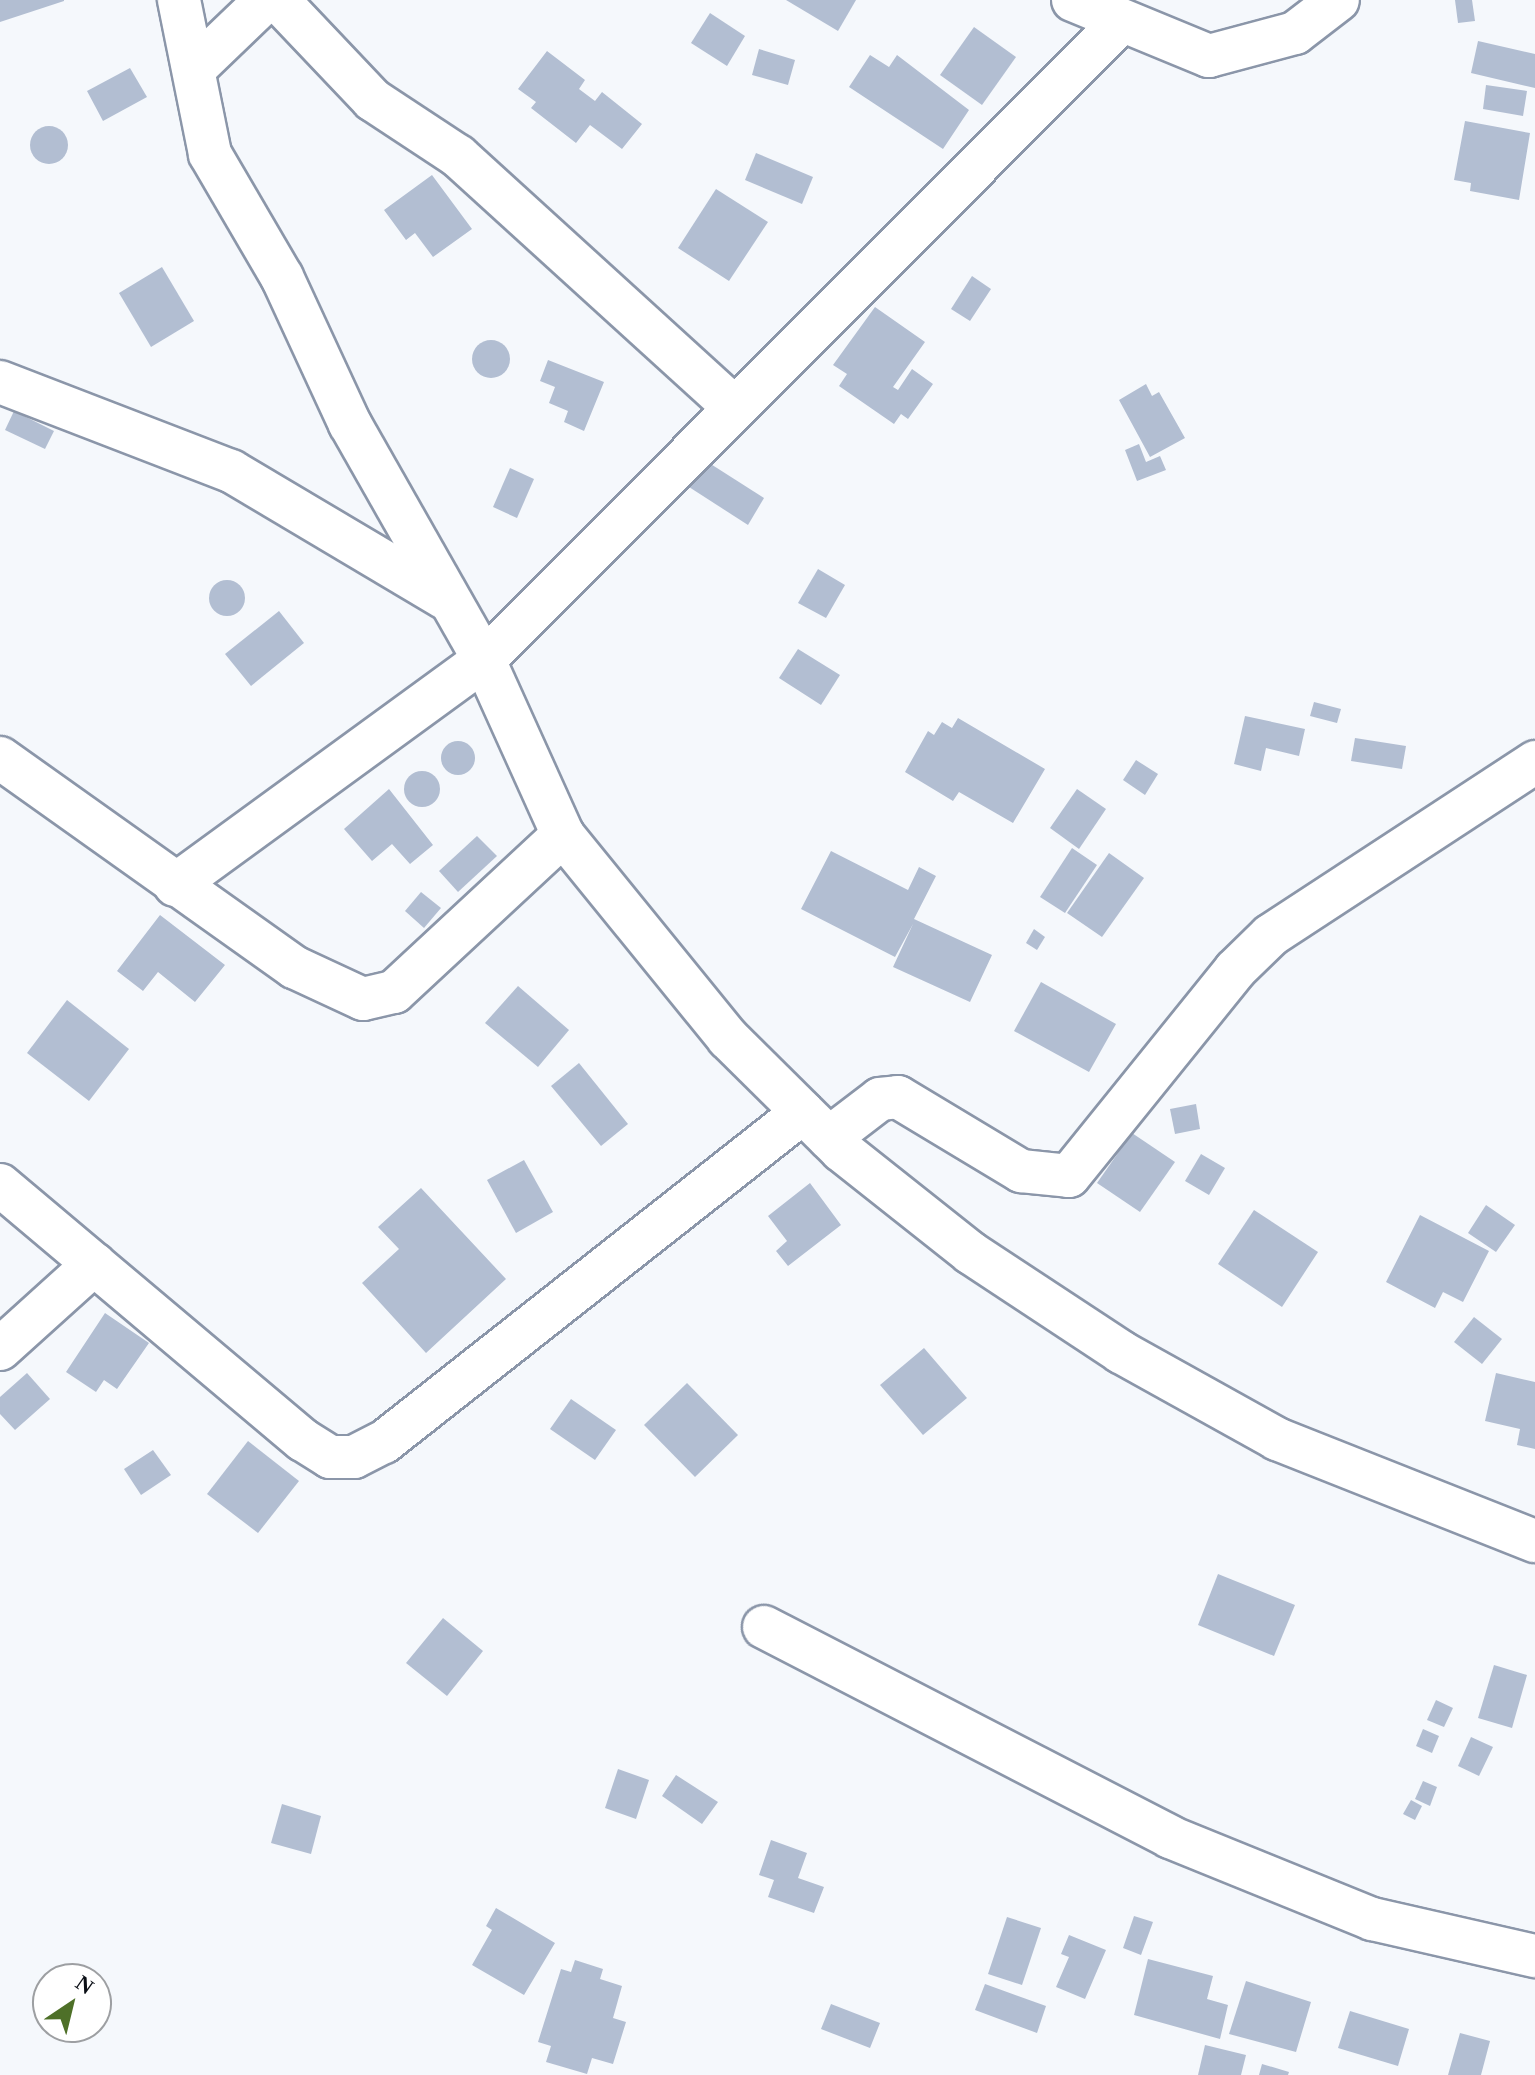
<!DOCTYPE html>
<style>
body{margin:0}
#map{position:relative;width:1535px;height:2075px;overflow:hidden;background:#f5f8fc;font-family:Georgia,serif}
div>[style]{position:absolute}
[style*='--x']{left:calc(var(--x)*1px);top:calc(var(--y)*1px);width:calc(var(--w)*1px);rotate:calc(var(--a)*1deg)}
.building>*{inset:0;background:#b2bed2}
.round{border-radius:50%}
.roads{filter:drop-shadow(2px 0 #8b96a9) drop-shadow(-2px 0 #8b96a9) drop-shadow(0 2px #8b96a9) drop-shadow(0 -2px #8b96a9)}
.street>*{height:42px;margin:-21px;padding:0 21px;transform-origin:21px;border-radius:21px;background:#fff}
span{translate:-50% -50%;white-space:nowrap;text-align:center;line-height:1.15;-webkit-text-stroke:6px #fff;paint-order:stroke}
.north{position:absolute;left:32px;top:1963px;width:80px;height:80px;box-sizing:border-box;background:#fff;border:2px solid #9d9fa2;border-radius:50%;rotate:35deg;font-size:22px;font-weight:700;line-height:32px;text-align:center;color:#0b0f16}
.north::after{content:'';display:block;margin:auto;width:28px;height:36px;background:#4e7028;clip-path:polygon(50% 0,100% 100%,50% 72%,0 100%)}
</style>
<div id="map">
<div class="building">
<div style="clip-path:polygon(0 0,64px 0,64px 1px,0 22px)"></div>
<div style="clip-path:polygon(786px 0,856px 0,838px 31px)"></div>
<div style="clip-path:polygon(1455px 0,1472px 0,1475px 21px,1458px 23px)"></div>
<div style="clip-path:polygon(710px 13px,745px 36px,727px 66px,691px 43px)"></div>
<div style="clip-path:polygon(974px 27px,1016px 57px,982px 105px,940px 75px)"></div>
<div style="clip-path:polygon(1478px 41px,1535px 54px,1535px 88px,1471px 73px)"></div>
<div style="clip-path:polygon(759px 49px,795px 60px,788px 85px,752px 75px)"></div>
<div style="clip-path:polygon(547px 51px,585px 80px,579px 89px,595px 101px,602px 92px,642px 124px,622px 149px,590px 125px,576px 143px,531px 108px,536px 102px,518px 89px)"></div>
<div style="clip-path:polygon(870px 55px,889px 67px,897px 55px,969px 110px,943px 149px,849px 87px)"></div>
<div style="clip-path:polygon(130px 68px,147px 97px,103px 121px,87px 91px)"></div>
<div style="clip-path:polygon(1486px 85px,1527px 91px,1523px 116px,1483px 109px)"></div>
<div style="clip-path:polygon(1465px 121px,1530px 133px,1519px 200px,1470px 191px,1471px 183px,1454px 180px)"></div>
<div class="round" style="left:30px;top:126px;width:38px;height:38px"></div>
<div style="clip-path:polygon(756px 153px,813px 177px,802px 204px,745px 180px)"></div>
<div style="clip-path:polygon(432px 175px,472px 229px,433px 257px,415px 233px,406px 240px,384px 210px)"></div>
<div style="clip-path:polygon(716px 189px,768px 222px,729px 281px,678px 248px)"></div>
<div style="clip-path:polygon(162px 267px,194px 321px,151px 347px,119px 293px)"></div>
<div style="clip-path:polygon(972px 276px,991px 289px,970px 321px,951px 309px)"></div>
<div style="clip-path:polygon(875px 307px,925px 342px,893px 387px,898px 390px,912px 369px,933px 384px,908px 419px,901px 414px,894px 424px,839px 386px,847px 374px,833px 365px)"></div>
<div class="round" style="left:472px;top:340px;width:38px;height:38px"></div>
<div style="clip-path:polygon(548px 360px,604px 382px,584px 431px,564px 422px,568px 411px,549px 403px,555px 387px,540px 381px)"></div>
<div style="clip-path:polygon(1146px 384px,1152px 396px,1159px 392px,1185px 438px,1150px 457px,1119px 400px)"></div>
<div style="clip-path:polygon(14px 411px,54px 431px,45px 449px,5px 430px)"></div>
<div style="clip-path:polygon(1139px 444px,1146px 462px,1160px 456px,1166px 470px,1137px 481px,1125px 450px)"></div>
<div style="clip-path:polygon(706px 461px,764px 498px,748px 525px,689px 487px)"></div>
<div style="clip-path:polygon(510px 468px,534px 479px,517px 518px,493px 507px)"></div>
<div style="clip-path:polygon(818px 569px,845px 585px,826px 618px,798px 603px)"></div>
<div class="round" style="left:209px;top:580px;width:36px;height:36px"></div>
<div style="clip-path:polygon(279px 611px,304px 643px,251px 686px,225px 654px)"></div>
<div style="clip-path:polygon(798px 649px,840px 675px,821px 705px,779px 678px)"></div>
<div style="clip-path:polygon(1314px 702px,1341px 709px,1337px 723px,1310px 716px)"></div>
<div style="clip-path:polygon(1245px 716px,1305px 729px,1299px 756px,1266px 748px,1261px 771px,1234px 764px)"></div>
<div style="clip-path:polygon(958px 718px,1045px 769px,1013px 823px,959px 792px,953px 801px,905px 772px,928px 731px,934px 735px,942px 722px,952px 728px)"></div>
<div style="clip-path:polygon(1355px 738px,1406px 746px,1402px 769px,1351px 761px)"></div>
<div class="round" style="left:441px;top:741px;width:34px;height:34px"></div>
<div style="clip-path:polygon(1136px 760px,1158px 774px,1145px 795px,1123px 780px)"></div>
<div class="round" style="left:404px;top:771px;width:36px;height:36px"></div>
<div style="clip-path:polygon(389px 789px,433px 845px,410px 864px,392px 844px,372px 861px,344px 829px)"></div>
<div style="clip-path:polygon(1077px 789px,1106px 809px,1079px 849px,1050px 828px)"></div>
<div style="clip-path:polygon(477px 836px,497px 856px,458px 892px,439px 871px)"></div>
<div style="clip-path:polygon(1072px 848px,1097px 865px,1065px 913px,1040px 897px)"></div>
<div style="clip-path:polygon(831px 851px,908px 890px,919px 867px,936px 876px,914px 919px,992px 955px,970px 1002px,893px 967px,913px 924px,895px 957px,801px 909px)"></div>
<div style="clip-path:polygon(1109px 853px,1144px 878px,1102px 937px,1067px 913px)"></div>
<div style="clip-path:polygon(421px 892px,441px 908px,424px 928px,405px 911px)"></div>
<div style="clip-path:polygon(160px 915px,225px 965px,195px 1002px,158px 972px,143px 991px,117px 971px)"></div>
<div style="clip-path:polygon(1034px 929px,1045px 937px,1037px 950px,1026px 943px)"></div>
<div style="clip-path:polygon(1041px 982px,1116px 1024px,1089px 1072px,1014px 1031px)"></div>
<div style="clip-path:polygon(518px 986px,569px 1030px,538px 1067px,485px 1023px)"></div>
<div style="clip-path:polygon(67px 1000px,129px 1049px,89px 1101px,27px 1053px)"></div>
<div style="clip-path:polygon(579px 1063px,628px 1124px,601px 1146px,551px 1086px)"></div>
<div style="clip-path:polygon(1196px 1104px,1200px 1129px,1175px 1134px,1170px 1109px)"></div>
<div style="clip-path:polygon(1132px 1133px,1175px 1162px,1140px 1212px,1097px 1183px)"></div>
<div style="clip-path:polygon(1201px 1154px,1225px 1168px,1209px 1195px,1185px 1181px)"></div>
<div style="clip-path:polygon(524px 1160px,553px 1212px,516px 1233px,487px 1180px)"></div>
<div style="clip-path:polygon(810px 1183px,841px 1225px,788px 1266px,776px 1251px,787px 1241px,768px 1216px)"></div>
<div style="clip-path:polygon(421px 1188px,506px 1279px,426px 1353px,362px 1283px,399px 1249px,378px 1227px)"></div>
<div style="clip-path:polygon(1486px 1205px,1515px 1225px,1496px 1252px,1468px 1233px)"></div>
<div style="clip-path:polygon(1254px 1210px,1318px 1252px,1282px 1307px,1218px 1264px)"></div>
<div style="clip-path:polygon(1420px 1215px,1489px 1251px,1463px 1302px,1443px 1292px,1435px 1308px,1386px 1282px)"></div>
<div style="clip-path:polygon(105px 1313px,149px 1343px,117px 1389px,104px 1380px,96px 1392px,66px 1372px)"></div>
<div style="clip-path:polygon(1474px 1317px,1502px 1339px,1482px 1364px,1454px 1342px)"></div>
<div style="clip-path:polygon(924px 1348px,967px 1398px,923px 1435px,880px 1385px)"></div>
<div style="clip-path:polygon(27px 1373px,50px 1399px,15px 1430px,0 1414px,0 1397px)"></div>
<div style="clip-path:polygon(1496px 1373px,1535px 1382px,1535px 1449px,1517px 1445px,1520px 1429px,1485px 1421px)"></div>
<div style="clip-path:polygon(687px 1383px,738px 1435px,695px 1477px,644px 1425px)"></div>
<div style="clip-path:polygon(571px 1399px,616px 1430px,595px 1460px,550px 1429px)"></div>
<div style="clip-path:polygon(248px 1441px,299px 1481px,258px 1533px,207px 1494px)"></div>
<div style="clip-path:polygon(153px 1450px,171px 1475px,141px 1495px,124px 1469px)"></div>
<div style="clip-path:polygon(1218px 1574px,1295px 1605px,1274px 1656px,1198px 1625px)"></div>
<div style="clip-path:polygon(443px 1618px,483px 1651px,447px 1696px,406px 1663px)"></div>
<div style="clip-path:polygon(1494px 1665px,1527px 1675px,1512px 1728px,1478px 1718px)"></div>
<div style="clip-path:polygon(1436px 1700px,1453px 1708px,1444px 1727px,1427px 1720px)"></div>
<div style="clip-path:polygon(1423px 1729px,1439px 1736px,1432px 1753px,1416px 1746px)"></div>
<div style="clip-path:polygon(1471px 1737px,1493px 1747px,1479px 1776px,1458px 1766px)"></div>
<div style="clip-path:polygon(618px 1769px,649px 1780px,636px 1819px,605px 1808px)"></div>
<div style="clip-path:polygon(676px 1775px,718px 1802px,702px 1824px,662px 1796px)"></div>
<div style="clip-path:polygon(1423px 1781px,1437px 1787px,1430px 1806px,1415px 1799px)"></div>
<div style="clip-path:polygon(1411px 1800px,1422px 1806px,1415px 1820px,1403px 1814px)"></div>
<div style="clip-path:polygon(282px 1804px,321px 1816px,311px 1854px,271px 1843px)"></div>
<div style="clip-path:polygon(771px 1840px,807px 1853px,798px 1878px,824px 1887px,814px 1913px,768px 1897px,774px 1880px,759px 1875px)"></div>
<div style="clip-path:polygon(496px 1908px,555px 1943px,524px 1995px,472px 1965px,492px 1930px,486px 1926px)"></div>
<div style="clip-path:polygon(1134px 1916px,1153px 1922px,1141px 1955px,1123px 1948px)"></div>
<div style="clip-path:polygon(1007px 1917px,1041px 1928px,1022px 1985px,988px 1974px)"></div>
<div style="clip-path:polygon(1069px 1935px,1106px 1950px,1085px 1999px,1056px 1987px,1069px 1957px,1061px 1954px)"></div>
<div style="clip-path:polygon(1148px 1959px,1213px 1976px,1207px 1999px,1228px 2005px,1220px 2039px,1134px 2015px)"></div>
<div style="clip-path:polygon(575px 1960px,603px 1969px,600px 1979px,622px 1986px,613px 2018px,626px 2022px,613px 2064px,592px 2058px,587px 2074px,546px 2062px,551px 2046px,538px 2042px,561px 1969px,571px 1972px)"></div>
<div style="clip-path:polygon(1246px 1981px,1311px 2002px,1296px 2052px,1229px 2034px)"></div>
<div style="clip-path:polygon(985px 1984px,1046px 2006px,1037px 2033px,975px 2010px)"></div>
<div style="clip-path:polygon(831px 2004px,880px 2023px,870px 2048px,821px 2029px)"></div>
<div style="clip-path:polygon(1350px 2011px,1409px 2029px,1398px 2066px,1338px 2048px)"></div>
<div style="clip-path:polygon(1460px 2033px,1490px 2041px,1481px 2075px,1448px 2075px)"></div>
<div style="clip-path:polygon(1205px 2045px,1246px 2055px,1241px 2075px,1198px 2075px)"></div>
<div style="clip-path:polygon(1262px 2064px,1289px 2072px,1288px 2075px,1259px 2075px)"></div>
</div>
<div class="roads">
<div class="street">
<div style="--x:179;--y:0;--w:157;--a:78.6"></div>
<div style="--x:210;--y:154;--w:143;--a:59.7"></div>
<div style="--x:282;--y:277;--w:162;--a:65.2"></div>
<div style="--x:350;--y:424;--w:271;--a:60.4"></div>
<div style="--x:484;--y:660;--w:192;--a:65.7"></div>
<div style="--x:563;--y:835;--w:262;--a:50.9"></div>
<div style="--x:728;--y:1038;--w:159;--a:44.7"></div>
<div style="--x:841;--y:1150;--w:166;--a:38.4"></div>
<div style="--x:971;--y:1253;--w:180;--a:33.4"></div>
<div style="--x:1121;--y:1352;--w:179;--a:29.1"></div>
<div style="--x:1277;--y:1439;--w:277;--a:21.6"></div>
<div style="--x:278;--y:0;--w:138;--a:46.5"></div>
<div style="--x:373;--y:100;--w:102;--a:33.4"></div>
<div style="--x:458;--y:156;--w:373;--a:42.3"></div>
<div style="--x:1073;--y:0;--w:147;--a:22.4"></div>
<div style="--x:1209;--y:56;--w:89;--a:-15"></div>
<div style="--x:1295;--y:33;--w:54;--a:-37.5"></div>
<div style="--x:195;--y:68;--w:98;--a:-43.8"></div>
<div style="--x:0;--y:382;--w:248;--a:21.1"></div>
<div style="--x:231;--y:471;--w:247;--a:30.7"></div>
<div style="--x:0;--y:758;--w:361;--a:35.4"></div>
<div style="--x:294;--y:967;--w:76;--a:24.9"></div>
<div style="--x:363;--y:999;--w:32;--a:-13"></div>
<div style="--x:394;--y:992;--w:231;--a:-42.9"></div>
<div style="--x:175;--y:885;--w:382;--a:-36.1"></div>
<div style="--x:484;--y:660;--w:903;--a:-45.04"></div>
<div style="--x:829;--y:1138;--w:64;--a:-37.4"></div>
<div style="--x:880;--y:1099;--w:18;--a:-6"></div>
<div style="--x:898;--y:1097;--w:144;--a:31"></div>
<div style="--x:1021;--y:1171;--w:48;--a:5.9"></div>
<div style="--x:1069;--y:1176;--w:265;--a:-51.1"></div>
<div style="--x:1235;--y:970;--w:50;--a:-44.2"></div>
<div style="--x:1271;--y:935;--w:316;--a:-33.2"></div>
<div style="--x:0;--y:1185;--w:396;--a:40.1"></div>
<div style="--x:303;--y:1440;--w:32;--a:32"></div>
<div style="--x:330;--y:1457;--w:24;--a:0"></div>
<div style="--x:354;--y:1457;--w:34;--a:-27"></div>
<div style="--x:384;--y:1442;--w:533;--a:-38.22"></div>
<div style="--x:0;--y:1349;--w:127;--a:-42.1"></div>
<div style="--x:764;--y:1627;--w:457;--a:27.3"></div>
<div style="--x:1170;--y:1837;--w:218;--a:22.1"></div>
<div style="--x:1372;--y:1919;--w:167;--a:12.8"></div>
</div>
</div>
<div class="north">N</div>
</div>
